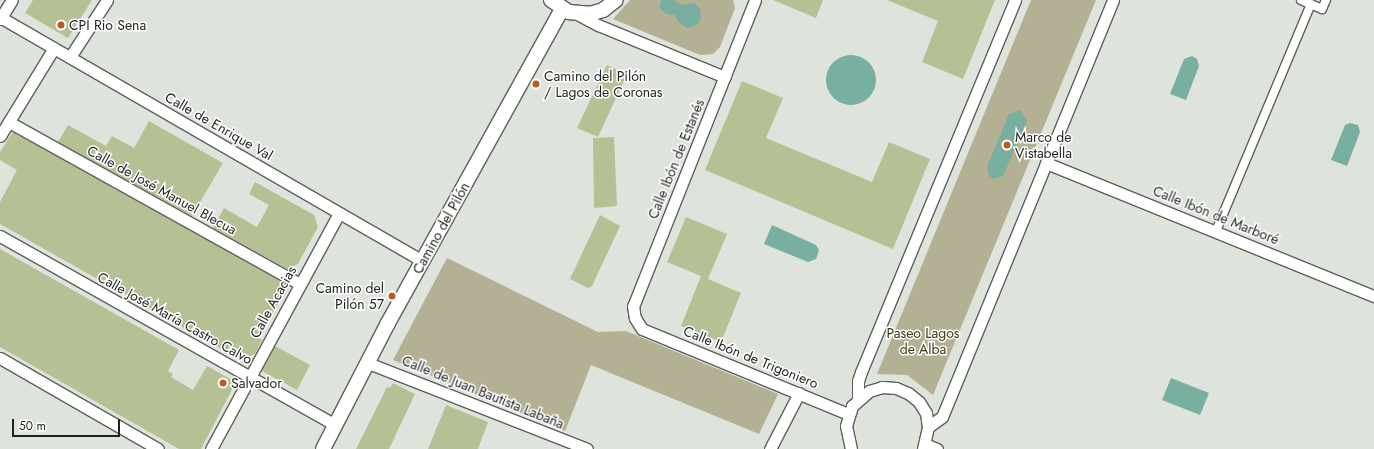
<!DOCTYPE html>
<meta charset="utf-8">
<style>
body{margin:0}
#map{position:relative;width:1374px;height:449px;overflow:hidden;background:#dee3dc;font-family:Jost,sans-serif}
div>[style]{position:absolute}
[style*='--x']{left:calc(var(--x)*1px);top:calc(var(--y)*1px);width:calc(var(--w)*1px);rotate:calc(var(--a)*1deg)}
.green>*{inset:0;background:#b3b094}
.water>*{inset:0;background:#79afa0}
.round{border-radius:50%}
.building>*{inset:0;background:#b5c195}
.roads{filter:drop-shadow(1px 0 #5c605a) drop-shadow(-1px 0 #5c605a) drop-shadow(0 1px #5c605a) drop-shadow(0 -1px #5c605a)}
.pedestrian>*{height:8px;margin:-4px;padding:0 4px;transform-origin:4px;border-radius:4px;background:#fff}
.minor>*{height:11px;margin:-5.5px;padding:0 5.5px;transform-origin:5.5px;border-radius:5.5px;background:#fff}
.tertiary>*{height:14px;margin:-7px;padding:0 7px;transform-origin:7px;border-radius:7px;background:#fff}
.dots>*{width:11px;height:11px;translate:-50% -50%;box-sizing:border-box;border:2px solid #fff;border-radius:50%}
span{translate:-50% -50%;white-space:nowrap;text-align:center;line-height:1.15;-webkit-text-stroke:3px #fff;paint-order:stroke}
.poi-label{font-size:14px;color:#1f211f}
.left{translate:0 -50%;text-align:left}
.right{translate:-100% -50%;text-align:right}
.street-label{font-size:14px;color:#1f211f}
.park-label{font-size:14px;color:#3b3711}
.scale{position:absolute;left:12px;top:419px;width:108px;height:18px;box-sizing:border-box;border:2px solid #1f211f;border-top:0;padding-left:5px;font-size:12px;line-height:14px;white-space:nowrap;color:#1f211f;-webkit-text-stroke:3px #fff;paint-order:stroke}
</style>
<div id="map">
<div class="green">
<div style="clip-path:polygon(630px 0,733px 0,735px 8px,720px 47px,713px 54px,700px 55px,613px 19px)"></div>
<div style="clip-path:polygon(1031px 0,1096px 0,933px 395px,907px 375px,877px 374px)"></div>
<div style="clip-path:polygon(447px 258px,598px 332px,626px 331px,778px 394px,759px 434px,591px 365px,565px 431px,393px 360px)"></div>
</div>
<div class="water">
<div style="clip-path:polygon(662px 0,674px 0,681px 5px,694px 3px,700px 8px,701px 19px,697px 25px,687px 28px,678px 22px,675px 15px,666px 14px,659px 7px)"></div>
<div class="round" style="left:826px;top:55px;width:50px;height:50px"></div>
<div style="clip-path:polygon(1192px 56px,1197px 59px,1199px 66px,1186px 100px,1170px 94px,1184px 59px)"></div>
<div style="clip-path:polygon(1020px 110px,1027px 121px,1003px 176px,994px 179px,989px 176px,987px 167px,1009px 114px)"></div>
<div style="clip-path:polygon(1350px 123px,1358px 125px,1360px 132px,1347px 166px,1331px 160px,1345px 125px)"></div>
<div style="clip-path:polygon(772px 225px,816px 245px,819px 250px,816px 259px,808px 262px,764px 244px)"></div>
<div style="clip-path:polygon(1171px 378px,1209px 393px,1200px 415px,1162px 400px)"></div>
</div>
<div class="building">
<div style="clip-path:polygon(33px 0,92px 0,68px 38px,25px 13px)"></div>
<div style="clip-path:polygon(773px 0,823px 0,816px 18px)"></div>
<div style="clip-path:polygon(887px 0,995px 0,963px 79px,922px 62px,938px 21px)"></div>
<div style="clip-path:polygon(607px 65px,627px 74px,598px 137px,577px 128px)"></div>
<div style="clip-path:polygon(742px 81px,783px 98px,766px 138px,872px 182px,889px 142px,930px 159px,893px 249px,705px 170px)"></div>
<div style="clip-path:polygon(149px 121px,223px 163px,192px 216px,58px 142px,68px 125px,106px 146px,112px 136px,134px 148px)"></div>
<div style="clip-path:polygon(13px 132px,279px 280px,283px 294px,259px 338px,262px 340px,255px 354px,241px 360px,0 224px,0 202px,17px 170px,0 160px,0 152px)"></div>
<div style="clip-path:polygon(614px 137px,617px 206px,594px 208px,593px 138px)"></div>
<div style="clip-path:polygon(255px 182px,314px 215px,318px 227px,298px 264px,287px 269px,213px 228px,224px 208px,257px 227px,269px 205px,249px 194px)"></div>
<div style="clip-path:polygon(600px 215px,620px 226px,592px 286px,588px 288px,570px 279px)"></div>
<div style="clip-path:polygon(686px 217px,727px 234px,708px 279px,741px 293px,721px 342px,681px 326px,701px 276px,667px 262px)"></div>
<div style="clip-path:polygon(0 249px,179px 350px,168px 371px,173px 374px,171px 377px,193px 390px,207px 366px,236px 382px,201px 449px,179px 449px,0 347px)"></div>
<div style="clip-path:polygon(275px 346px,310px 365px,297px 390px,262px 371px)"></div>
<div style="clip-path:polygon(393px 383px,415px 394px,389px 449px,356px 449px,387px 387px,390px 388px)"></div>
<div style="clip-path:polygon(446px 405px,488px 422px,478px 449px,428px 449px)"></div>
</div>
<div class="roads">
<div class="pedestrian">
<div style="--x:1301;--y:0;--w:23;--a:23"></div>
<div style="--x:1322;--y:9;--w:10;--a:-66"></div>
<div style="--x:1216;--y:231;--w:246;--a:-67.3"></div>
</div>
<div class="minor">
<div style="--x:755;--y:0;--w:329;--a:111.7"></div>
<div style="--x:633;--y:306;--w:12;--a:81"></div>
<div style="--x:635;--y:318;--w:13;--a:58"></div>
<div style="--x:642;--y:329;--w:223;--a:22.4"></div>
<div style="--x:577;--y:14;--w:24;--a:28"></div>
<div style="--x:598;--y:25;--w:137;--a:22.3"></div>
<div style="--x:0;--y:17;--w:487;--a:30"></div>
<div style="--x:0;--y:19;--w:22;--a:-58"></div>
<div style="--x:70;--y:57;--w:68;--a:-57"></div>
<div style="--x:9;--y:122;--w:333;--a:29.1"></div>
<div style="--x:0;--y:136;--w:103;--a:-58.5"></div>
<div style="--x:1046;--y:163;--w:354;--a:22.1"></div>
<div style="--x:0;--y:236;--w:385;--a:29.4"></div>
<div style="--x:0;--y:358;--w:182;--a:29.9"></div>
<div style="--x:368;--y:363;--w:235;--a:21.4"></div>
<div style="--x:858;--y:399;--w:18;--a:-90"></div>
<div style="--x:858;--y:381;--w:9;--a:-72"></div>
<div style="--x:861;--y:372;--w:403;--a:-67.5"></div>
<div style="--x:928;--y:427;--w:17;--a:-36"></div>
<div style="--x:942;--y:417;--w:451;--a:-67.7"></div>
<div style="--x:925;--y:444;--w:13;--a:23"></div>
<div style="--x:211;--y:449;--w:268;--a:-61.5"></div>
<div style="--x:770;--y:449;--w:63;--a:-62.6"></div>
<div style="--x:851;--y:449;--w:24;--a:-102"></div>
<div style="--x:846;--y:426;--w:21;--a:-73"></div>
<div style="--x:852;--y:406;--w:23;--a:-41"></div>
<div style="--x:869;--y:391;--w:14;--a:-17"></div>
<div style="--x:882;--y:387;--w:14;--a:4"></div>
<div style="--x:896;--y:388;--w:13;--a:23"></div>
<div style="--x:908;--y:393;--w:14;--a:39"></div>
<div style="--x:919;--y:402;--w:13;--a:58"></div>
<div style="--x:926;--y:413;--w:14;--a:82"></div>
<div style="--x:928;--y:427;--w:23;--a:103"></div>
</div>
<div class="tertiary">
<div style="--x:551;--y:0;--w:22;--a:34"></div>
<div style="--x:569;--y:12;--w:21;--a:5"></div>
<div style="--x:590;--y:14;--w:14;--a:-17"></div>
<div style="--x:603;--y:10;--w:16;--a:-38"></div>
<div style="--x:323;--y:449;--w:142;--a:-62.7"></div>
<div style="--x:388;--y:323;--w:359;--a:-61"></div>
</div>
</div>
<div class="dots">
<div style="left:61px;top:25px;background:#bd5a20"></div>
<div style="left:536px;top:84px;background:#bd5a20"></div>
<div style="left:1007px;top:145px;background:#bd5a20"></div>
<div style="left:392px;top:296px;background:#bd5a20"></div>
<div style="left:223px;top:383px;background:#bd5a20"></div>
</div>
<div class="poi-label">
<span class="left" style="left:69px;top:25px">CPI Rio Sena</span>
<span class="left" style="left:544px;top:84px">Camino del Pilón<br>/ Lagos de Coronas</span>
<span class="left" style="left:1015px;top:145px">Marco de<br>Vistabella</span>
<span class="right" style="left:384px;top:296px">Camino del<br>Pilón 57</span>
<span class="left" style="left:231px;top:383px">Salvador</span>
</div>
<div class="street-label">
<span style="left:219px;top:126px;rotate:30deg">Calle de Enrique Val</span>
<span style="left:676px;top:159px;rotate:-68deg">Calle Ibón de Estanés</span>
<span style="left:162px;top:190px;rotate:29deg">Calle de José Manuel Blecua</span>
<span style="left:1216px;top:215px;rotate:22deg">Calle Ibón de Marboré</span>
<span style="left:441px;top:228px;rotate:-61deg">Camino del Pilón</span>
<span style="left:273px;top:302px;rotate:-61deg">Calle Acacias</span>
<span style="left:175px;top:318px;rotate:29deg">Calle José María Castro Calvo</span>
<span style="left:751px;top:357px;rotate:22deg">Calle Ibón de Trigoniero</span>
<span style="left:483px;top:392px;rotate:22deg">Calle de Juan Bautista Labaña</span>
</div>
<div class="park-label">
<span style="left:923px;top:341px">Paseo Lagos<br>de Alba</span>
</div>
<div class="scale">50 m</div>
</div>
